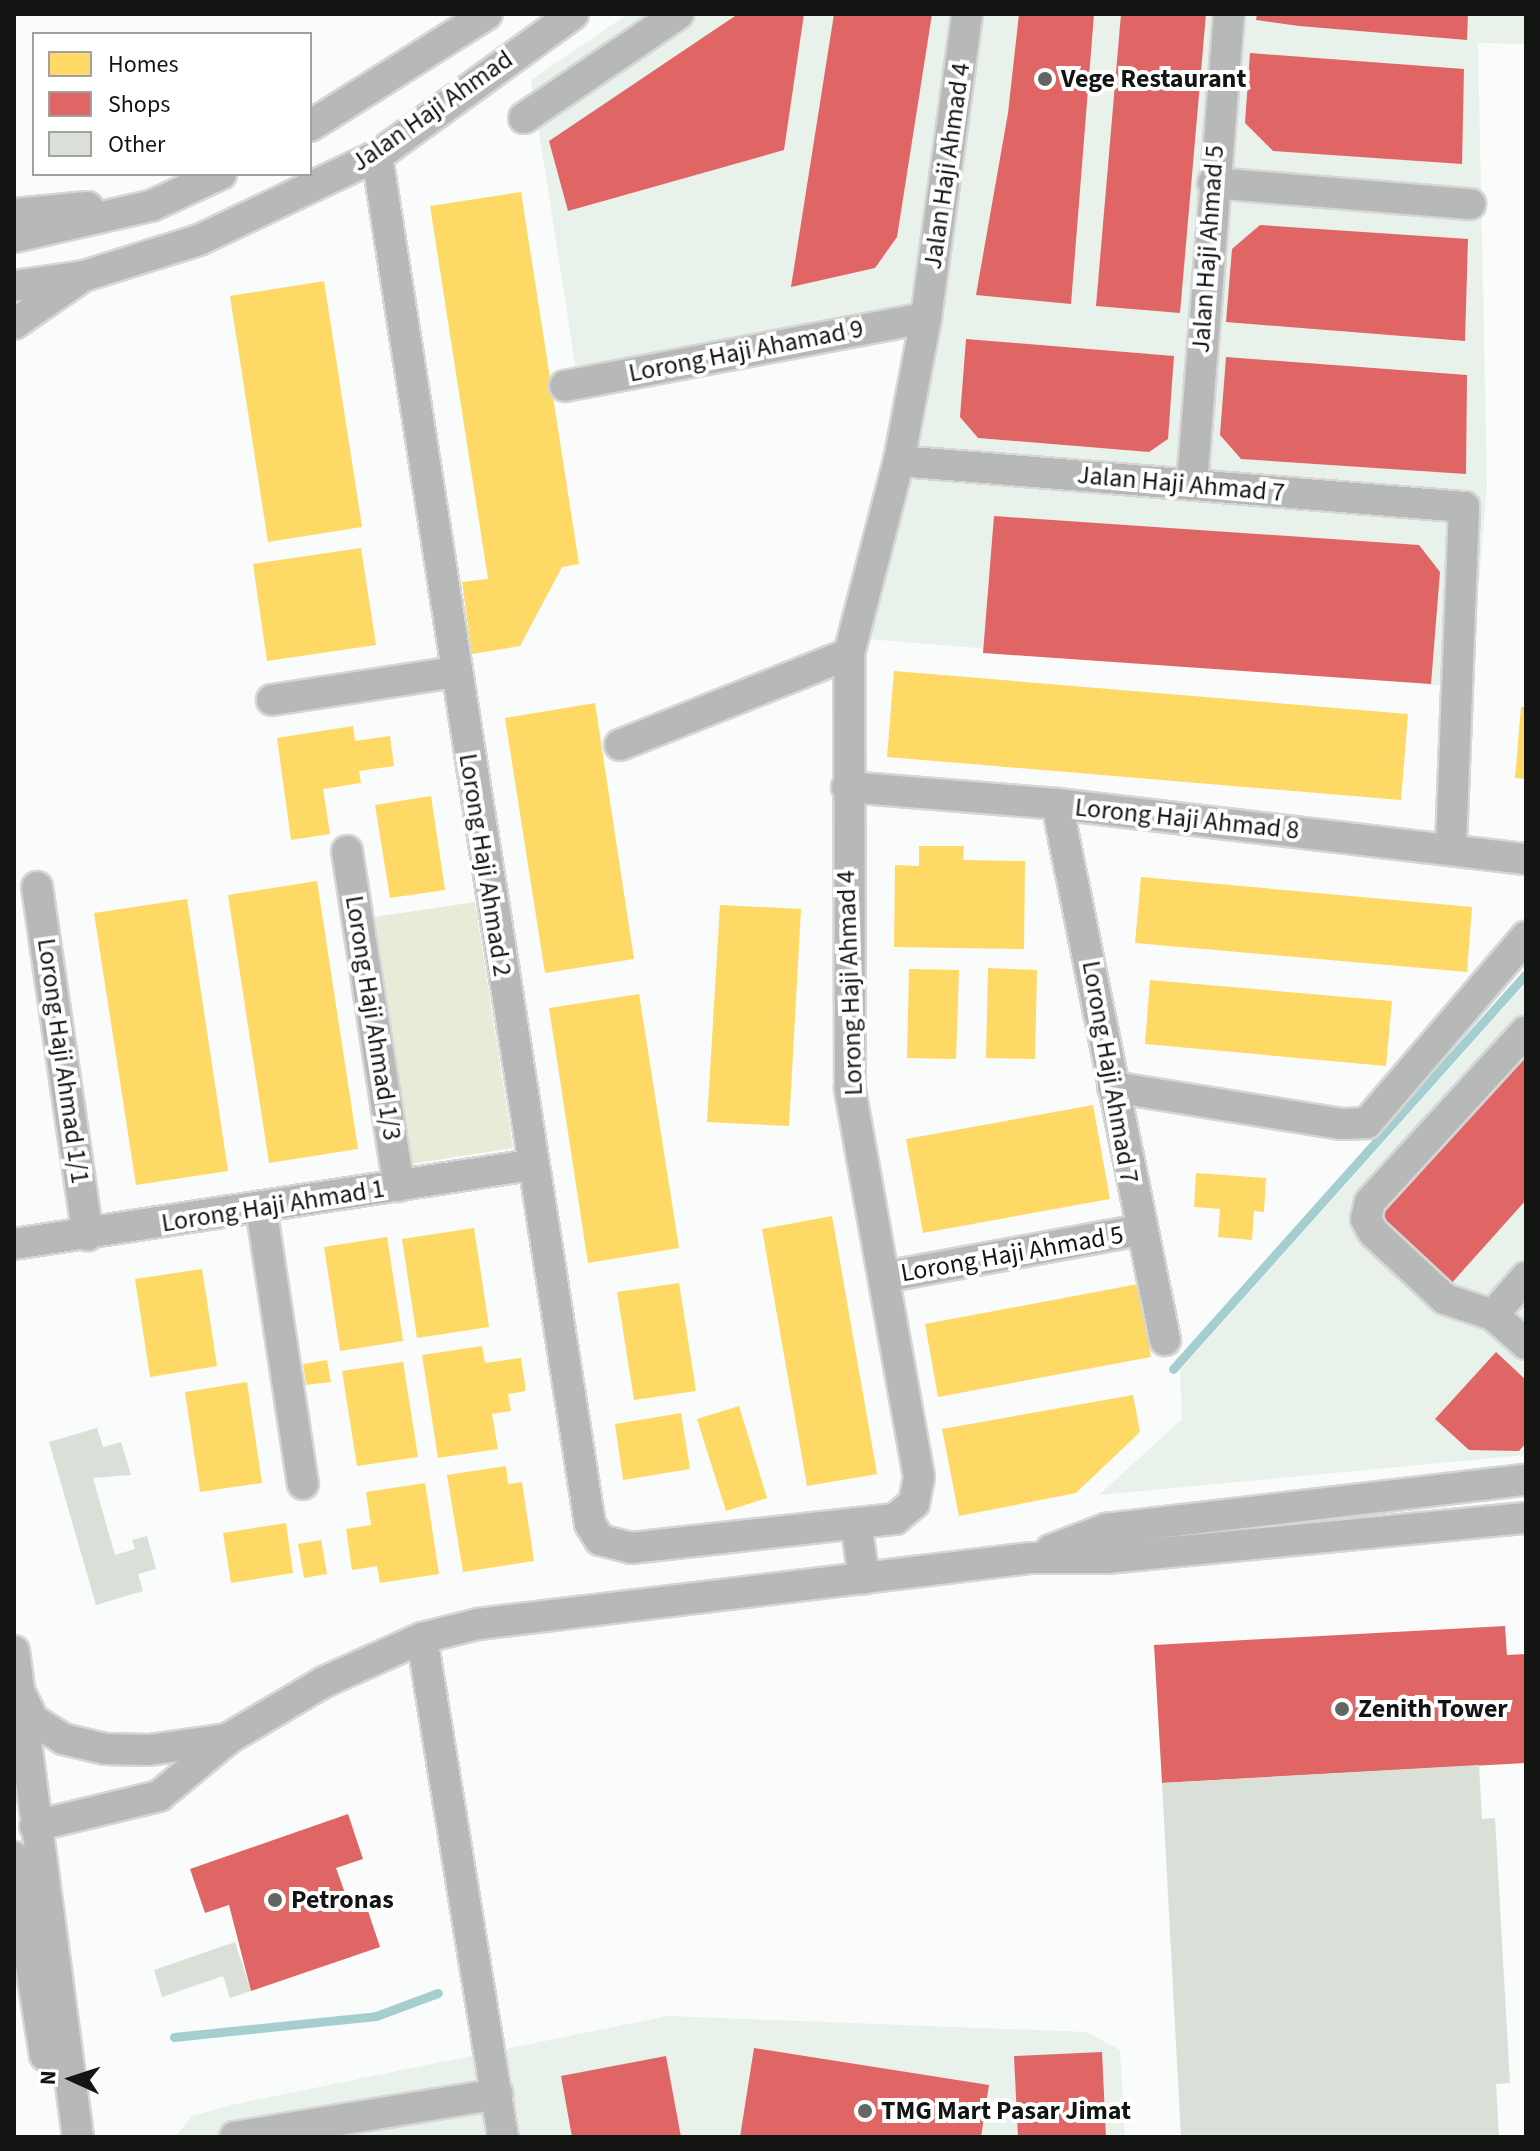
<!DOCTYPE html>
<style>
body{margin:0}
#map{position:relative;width:1540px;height:2151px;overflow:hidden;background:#f9fcfa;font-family:"Source Sans 3",sans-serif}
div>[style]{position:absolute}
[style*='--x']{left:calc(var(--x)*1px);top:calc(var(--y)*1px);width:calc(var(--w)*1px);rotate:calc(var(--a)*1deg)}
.built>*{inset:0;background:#e9f1eb}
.green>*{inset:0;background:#e7ecd8}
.homes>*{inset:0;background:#ffd966}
.shops>*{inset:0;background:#e06666}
.stream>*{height:9px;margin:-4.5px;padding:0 4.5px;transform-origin:4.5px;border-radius:4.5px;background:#a5ced0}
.building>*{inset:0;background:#dae0d8}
.roads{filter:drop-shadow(2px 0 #d5d6d5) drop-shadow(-2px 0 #d5d6d5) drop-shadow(0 2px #d5d6d5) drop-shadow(0 -2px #d5d6d5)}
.minor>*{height:30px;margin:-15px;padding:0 15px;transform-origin:15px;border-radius:15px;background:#b7b8b8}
.dots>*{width:22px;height:22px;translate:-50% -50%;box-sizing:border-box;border:4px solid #fff;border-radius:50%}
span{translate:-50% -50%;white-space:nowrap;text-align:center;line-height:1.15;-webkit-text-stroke:8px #fff;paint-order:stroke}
.poi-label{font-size:26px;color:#131513;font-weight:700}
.left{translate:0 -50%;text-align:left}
.street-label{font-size:26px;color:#131513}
.frame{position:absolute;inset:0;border:16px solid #131513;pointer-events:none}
.legend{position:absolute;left:32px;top:32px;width:280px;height:144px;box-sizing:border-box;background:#fff;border:2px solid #a1a1a1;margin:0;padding:10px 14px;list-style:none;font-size:24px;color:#131513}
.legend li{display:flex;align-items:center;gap:16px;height:40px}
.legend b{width:40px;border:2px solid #a1a1a1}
.north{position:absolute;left:32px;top:2039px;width:80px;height:80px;-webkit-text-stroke:6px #fff;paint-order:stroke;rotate:273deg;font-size:22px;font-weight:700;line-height:32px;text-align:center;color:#131513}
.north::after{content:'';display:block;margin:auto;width:28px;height:36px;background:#131513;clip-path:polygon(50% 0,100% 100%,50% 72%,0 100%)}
</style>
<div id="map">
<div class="built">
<div style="clip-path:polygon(628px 14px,1526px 14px,1526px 44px,1478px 43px,1487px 486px,1470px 688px,855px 638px,937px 302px,576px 370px,531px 80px)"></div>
<div style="clip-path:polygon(1526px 983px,1526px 1455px,1099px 1495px,1182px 1419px,1180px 1370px)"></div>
<div style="clip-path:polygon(668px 2016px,1086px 2032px,1120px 2050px,1125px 2137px,175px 2137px,192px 2116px,236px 2104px)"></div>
</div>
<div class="green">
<div style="clip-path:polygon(475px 902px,513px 1148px,411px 1164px,374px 917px)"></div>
</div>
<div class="homes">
<div style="clip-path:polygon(521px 192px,579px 564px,562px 567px,520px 646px,472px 654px,462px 582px,488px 579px,430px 206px)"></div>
<div style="clip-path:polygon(324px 281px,362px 527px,268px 542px,230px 296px)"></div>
<div style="clip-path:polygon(361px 548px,376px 645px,267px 661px,253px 564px)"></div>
<div style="clip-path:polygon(894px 671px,1408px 714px,1401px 800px,887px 757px)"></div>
<div style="clip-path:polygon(595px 703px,634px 959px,545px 973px,505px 718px)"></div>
<div style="clip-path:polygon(1521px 707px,1526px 707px,1526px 779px,1515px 778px)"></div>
<div style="clip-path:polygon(353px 726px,355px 741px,390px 736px,394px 766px,359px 771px,361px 783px,323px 789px,330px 834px,291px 840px,277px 738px)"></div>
<div style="clip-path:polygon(431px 796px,445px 890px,390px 898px,375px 805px)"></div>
<div style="clip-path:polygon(919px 846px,964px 846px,963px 860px,1025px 861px,1024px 949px,894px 947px,895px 865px,919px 866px)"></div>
<div style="clip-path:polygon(1141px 877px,1472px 907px,1467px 972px,1135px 943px)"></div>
<div style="clip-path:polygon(317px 881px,358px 1149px,269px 1163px,228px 895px)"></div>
<div style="clip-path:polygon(187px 899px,228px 1171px,136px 1185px,94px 913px)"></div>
<div style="clip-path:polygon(720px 905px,801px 909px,789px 1126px,707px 1122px)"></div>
<div style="clip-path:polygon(988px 968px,1037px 970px,1035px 1059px,986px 1058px)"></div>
<div style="clip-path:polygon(909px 969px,959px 970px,956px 1059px,907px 1058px)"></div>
<div style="clip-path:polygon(1150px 980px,1392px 1001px,1386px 1066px,1145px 1044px)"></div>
<div style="clip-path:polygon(639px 994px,679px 1248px,588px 1263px,549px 1008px)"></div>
<div style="clip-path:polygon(1093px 1105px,1110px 1199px,923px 1233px,906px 1139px)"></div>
<div style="clip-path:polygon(1196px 1173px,1266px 1178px,1264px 1212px,1254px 1211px,1252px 1240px,1218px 1237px,1220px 1209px,1194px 1207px)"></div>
<div style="clip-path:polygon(832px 1216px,877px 1474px,807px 1486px,762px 1229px)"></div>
<div style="clip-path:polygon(474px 1228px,489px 1327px,417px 1338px,402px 1239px)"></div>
<div style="clip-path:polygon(387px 1237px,403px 1341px,340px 1351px,324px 1247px)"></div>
<div style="clip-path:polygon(202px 1269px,217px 1366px,150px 1377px,135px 1279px)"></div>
<div style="clip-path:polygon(679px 1283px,696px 1391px,634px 1400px,617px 1292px)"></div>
<div style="clip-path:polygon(1138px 1284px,1151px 1357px,938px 1397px,925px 1324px)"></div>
<div style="clip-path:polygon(482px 1346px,485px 1363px,521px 1358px,526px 1391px,508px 1394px,511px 1411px,492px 1414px,498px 1449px,438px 1458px,422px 1355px)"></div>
<div style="clip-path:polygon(327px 1360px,331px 1382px,306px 1385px,303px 1364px)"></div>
<div style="clip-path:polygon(403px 1362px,418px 1457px,357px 1466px,342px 1371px)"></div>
<div style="clip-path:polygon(247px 1382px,262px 1483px,200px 1492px,185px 1392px)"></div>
<div style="clip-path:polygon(1133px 1395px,1140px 1432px,1076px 1493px,959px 1516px,942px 1429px)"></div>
<div style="clip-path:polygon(739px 1406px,767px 1498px,726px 1511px,697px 1419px)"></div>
<div style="clip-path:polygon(681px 1413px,690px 1469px,623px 1480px,615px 1424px)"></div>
<div style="clip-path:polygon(506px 1466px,508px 1484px,522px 1482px,534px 1561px,463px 1572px,447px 1475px)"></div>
<div style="clip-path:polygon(425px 1483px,439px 1574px,380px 1583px,377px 1566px,352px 1570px,346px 1529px,371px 1525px,366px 1492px)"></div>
<div style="clip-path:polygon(286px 1523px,293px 1573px,231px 1583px,223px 1533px)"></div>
<div style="clip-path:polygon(321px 1540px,327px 1574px,304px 1578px,298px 1544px)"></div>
</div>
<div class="shops">
<div style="clip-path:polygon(738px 14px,804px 14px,784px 150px,568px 211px,549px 141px)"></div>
<div style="clip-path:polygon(834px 14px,932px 14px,897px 237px,875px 268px,791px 287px)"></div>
<div style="clip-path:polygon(1019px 14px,1094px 14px,1071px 304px,976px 295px,1008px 113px)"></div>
<div style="clip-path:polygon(1121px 14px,1206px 14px,1180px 313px,1096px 306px)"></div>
<div style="clip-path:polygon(1257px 14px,1468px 14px,1467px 40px,1299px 26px,1256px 20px)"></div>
<div style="clip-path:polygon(1250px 53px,1464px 69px,1462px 164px,1273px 151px,1245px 123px)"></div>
<div style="clip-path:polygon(1260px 225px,1468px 239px,1465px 341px,1226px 322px,1232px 249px)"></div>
<div style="clip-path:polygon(966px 339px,1174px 356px,1168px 439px,1149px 452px,978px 438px,960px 417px)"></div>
<div style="clip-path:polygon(1226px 357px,1467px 375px,1466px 474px,1241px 459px,1220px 435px)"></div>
<div style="clip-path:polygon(994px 516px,1419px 545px,1440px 572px,1431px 684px,983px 653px)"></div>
<div style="clip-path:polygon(1526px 1050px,1526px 1200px,1449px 1286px,1376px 1220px)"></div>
<div style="clip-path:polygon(1496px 1352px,1526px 1380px,1526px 1443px,1519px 1451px,1469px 1450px,1435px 1419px)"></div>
<div style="clip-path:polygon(1505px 1626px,1507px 1655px,1526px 1654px,1526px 1763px,1162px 1783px,1154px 1645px)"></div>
<div style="clip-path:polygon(348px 1814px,363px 1859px,336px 1868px,350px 1907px,365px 1902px,380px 1947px,251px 1991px,229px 1905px,205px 1913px,190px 1869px)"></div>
<div style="clip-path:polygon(754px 2048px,989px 2085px,981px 2137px,740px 2137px)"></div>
<div style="clip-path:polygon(1102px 2052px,1106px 2137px,1018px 2137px,1014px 2056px)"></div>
<div style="clip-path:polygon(666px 2056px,681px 2137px,572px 2137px,561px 2076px)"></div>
</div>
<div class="stream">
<div style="--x:1173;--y:1369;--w:530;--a:-48.21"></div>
<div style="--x:174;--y:2037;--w:203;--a:-5.9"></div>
<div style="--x:376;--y:2016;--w:66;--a:-20.4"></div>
</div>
<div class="building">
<div style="clip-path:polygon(97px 1428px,103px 1447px,121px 1442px,131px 1475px,93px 1478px,115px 1555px,135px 1549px,132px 1540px,147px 1536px,156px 1569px,138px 1574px,143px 1591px,96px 1605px,49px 1442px)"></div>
<div style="clip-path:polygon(1479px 1765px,1482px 1819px,1495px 1818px,1510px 2083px,1496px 2084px,1499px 2137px,1181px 2137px,1162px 1783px)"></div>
<div style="clip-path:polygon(235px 1942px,251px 1991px,230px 1998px,223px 1976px,162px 1997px,154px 1970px)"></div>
</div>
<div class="roads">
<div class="minor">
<div style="--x:524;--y:118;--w:186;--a:-34"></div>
<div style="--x:310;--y:126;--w:209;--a:-32.3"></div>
<div style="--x:377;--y:156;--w:1384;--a:81.15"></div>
<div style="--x:590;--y:1524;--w:19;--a:58"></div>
<div style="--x:600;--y:1540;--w:32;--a:14"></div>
<div style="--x:631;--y:1548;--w:266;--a:-6.3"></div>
<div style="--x:895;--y:1519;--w:25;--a:-40"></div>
<div style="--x:914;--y:1503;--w:26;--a:-79"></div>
<div style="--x:919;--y:1477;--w:395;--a:-100.1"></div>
<div style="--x:850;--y:1088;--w:434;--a:-90.1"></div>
<div style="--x:849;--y:654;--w:199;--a:-75.5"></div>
<div style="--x:899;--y:461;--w:146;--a:-79.3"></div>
<div style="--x:926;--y:318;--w:307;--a:-82.3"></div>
<div style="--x:1213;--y:183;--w:258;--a:4.7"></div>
<div style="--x:14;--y:214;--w:74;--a:-5.4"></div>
<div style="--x:14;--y:237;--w:140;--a:-12.8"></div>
<div style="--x:151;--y:206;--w:77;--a:-24.6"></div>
<div style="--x:14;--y:286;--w:71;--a:-8.1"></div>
<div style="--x:84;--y:276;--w:121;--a:-17.4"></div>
<div style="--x:199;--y:240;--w:197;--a:-25.3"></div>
<div style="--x:377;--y:156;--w:242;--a:-35.9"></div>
<div style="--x:14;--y:324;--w:83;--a:-34.7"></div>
<div style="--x:565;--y:386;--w:367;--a:-10.7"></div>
<div style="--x:899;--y:461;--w:567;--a:4.65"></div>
<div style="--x:1464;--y:507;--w:342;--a:92.2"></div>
<div style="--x:1192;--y:484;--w:471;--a:-85.5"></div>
<div style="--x:272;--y:700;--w:186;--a:-8.7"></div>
<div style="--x:620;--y:745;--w:246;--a:-21.7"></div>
<div style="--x:847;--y:787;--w:211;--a:4.6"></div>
<div style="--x:1057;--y:804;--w:472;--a:6.7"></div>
<div style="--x:1057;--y:804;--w:547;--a:78.61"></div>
<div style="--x:347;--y:851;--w:339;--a:81.2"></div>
<div style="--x:37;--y:887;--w:352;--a:81.7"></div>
<div style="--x:1113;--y:1087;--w:232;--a:9.2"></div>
<div style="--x:1342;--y:1124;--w:25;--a:-2"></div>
<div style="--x:1367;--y:1123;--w:245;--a:-49.5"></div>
<div style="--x:261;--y:1207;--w:280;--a:81.4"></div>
<div style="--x:14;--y:1244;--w:523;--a:-8.69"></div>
<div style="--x:884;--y:1277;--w:259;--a:-10.4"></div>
<div style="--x:1493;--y:1315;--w:51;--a:-161.6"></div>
<div style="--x:1445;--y:1299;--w:98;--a:-137.1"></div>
<div style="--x:1373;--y:1232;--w:15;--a:-118"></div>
<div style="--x:1366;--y:1219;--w:17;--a:-77"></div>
<div style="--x:1370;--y:1202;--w:231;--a:-47.6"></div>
<div style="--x:1493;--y:1315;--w:50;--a:-49"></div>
<div style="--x:1493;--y:1315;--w:44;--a:41.3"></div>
<div style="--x:856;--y:1523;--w:56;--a:81.7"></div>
<div style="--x:1051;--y:1550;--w:59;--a:-20.9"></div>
<div style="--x:1106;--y:1529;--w:423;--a:-6.7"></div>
<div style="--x:422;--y:1638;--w:506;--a:80.78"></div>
<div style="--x:14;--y:1651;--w:490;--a:82.5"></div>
<div style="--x:22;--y:1697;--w:25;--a:64"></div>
<div style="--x:33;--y:1720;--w:36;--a:32"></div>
<div style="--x:63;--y:1739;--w:43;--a:13.4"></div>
<div style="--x:105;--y:1749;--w:44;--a:1.3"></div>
<div style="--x:149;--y:1750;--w:79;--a:-8"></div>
<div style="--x:35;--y:1826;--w:128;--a:-13.6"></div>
<div style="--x:159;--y:1796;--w:91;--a:-39.6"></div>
<div style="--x:229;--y:1738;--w:110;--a:-30.5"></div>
<div style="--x:324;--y:1682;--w:107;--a:-24.2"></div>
<div style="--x:422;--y:1638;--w:58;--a:-14"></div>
<div style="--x:478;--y:1624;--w:557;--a:-6.81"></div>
<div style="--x:1031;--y:1558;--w:77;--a:0"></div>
<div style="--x:1108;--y:1558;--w:420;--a:-5.5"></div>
<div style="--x:14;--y:1857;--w:201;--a:81.1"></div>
<div style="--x:235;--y:2137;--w:266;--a:-9.3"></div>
</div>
</div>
<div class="dots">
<div style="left:1045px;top:79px;background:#646664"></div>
<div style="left:1342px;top:1709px;background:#646664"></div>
<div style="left:275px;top:1900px;background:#646664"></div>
<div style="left:865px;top:2111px;background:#646664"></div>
</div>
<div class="poi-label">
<span class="left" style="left:1061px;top:79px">Vege Restaurant</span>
<span class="left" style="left:1358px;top:1709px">Zenith Tower</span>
<span class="left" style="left:291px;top:1900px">Petronas</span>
<span class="left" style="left:881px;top:2111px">TMG Mart Pasar Jimat</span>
</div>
<div class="street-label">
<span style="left:432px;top:111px;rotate:-35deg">Jalan Haji Ahmad</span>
<span style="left:947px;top:166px;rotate:-82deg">Jalan Haji Ahmad 4</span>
<span style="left:1208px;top:249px;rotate:-86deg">Jalan Haji Ahmad 5</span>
<span style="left:746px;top:351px;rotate:-11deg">Lorong Haji Ahamad 9</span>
<span style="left:1181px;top:484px;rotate:5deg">Jalan Haji Ahmad 7</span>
<span style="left:1187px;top:819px;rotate:6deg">Lorong Haji Ahmad 8</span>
<span style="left:485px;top:865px;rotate:81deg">Lorong Haji Ahmad 2</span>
<span style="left:850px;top:983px;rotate:-92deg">Lorong Haji Ahmad 4</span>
<span style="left:373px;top:1018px;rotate:81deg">Lorong Haji Ahmad 1/3</span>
<span style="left:63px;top:1061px;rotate:82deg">Lorong Haji Ahmad 1/1</span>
<span style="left:1110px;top:1072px;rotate:80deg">Lorong Haji Ahmad 7</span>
<span style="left:273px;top:1206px;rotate:-9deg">Lorong Haji Ahmad 1</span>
<span style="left:1012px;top:1254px;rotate:-10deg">Lorong Haji Ahmad 5</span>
</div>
<div class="frame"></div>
<ul class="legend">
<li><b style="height:22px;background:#ffd966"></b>Homes</li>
<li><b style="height:22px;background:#e06666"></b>Shops</li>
<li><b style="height:22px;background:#dae0d8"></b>Other</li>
</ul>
<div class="north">N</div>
</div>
